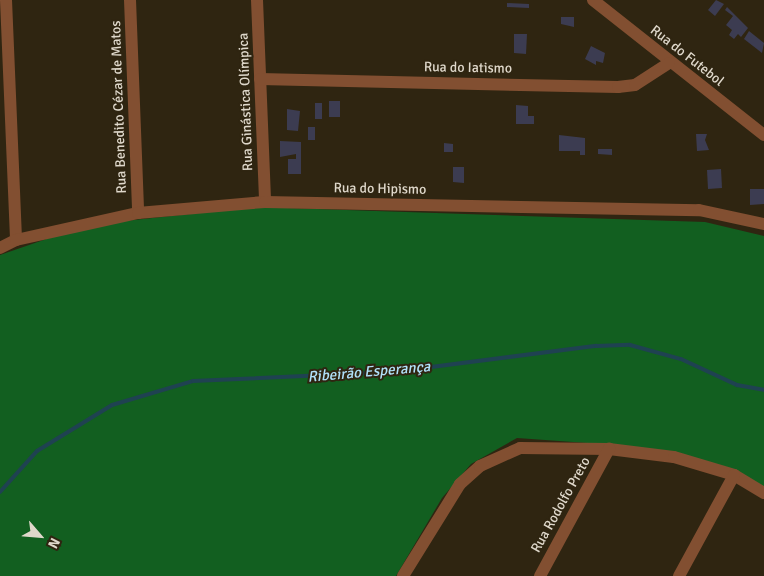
<!DOCTYPE html>
<meta charset="utf-8">
<style>
body{margin:0}
#map{position:relative;width:764px;height:576px;overflow:hidden;background:#2f2511;font-family:Signika,sans-serif}
div>[style]{position:absolute}
[style*='--x']{left:calc(var(--x)*1px);top:calc(var(--y)*1px);width:calc(var(--w)*1px);rotate:calc(var(--a)*1deg)}
.forest>*{inset:0;background:#125f20}
.stream>*{height:4px;margin:-2px;padding:0 2px;transform-origin:2px;border-radius:2px;background:#1f4251}
.building>*{inset:0;background:#3c3c51}
.street>*{height:12px;margin:-6px;padding:0 6px;transform-origin:6px;border-radius:6px;background:#824f31}
span{translate:-50% -50%;white-space:nowrap;text-align:center;line-height:1.15;-webkit-text-stroke:4px #2f2511;paint-order:stroke}
.street-label{font-size:14px;color:#dfd8cb}
.water-label{font-size:15px;color:#b0e1f9;font-style:italic}
.north{position:absolute;left:15px;top:511px;width:50px;height:50px;-webkit-text-stroke:4px #2f2511;paint-order:stroke;rotate:117deg;font-size:14px;font-weight:700;line-height:20px;text-align:center;color:#dfd8cb}
.north::after{content:'';display:block;margin:auto;width:18px;height:22px;background:#dfd8cb;clip-path:polygon(50% 0,100% 100%,50% 72%,0 100%)}
</style>
<div id="map">
<div class="forest">
<div style="clip-path:polygon(257px 207px,705px 222px,764px 236px,764px 494px,742px 481px,615px 445px,517px 438px,471px 464px,442px 498px,396px 576px,0 576px,0 255px,87px 225px)"></div>
</div>
<div class="stream">
<div style="--x:0;--y:492;--w:55;--a:-47.9"></div>
<div style="--x:37;--y:451;--w:88;--a:-31.5"></div>
<div style="--x:112;--y:405;--w:84;--a:-16.5"></div>
<div style="--x:193;--y:381;--w:199;--a:-2.6"></div>
<div style="--x:392;--y:372;--w:206;--a:-7.3"></div>
<div style="--x:596;--y:346;--w:34;--a:-2"></div>
<div style="--x:630;--y:345;--w:53;--a:15.4"></div>
<div style="--x:681;--y:359;--w:62;--a:24.9"></div>
<div style="--x:737;--y:385;--w:27;--a:10"></div>
</div>
<div class="building">
<div style="clip-path:polygon(716px 0,724px 4px,715px 16px,708px 10px)"></div>
<div style="clip-path:polygon(507px 3px,529px 4px,529px 8px,507px 7px)"></div>
<div style="clip-path:polygon(727px 7px,748px 28px,741px 37px,738px 34px,734px 39px,729px 35px,732px 30px,726px 25px,733px 16px,725px 10px)"></div>
<div style="clip-path:polygon(561px 17px,574px 17px,574px 27px,561px 24px)"></div>
<div style="clip-path:polygon(749px 31px,764px 43px,762px 53px,744px 39px)"></div>
<div style="clip-path:polygon(514px 34px,527px 34px,526px 54px,514px 53px)"></div>
<div style="clip-path:polygon(591px 46px,605px 53px,603px 63px,596px 61px,596px 65px,585px 59px)"></div>
<div style="clip-path:polygon(329px 101px,340px 101px,340px 117px,329px 117px)"></div>
<div style="clip-path:polygon(315px 103px,322px 103px,322px 119px,315px 119px)"></div>
<div style="clip-path:polygon(516px 105px,528px 106px,528px 116px,534px 116px,534px 124px,516px 124px)"></div>
<div style="clip-path:polygon(287px 109px,300px 111px,298px 131px,287px 130px)"></div>
<div style="clip-path:polygon(308px 127px,315px 127px,315px 140px,308px 140px)"></div>
<div style="clip-path:polygon(696px 134px,707px 134px,705px 140px,709px 150px,697px 151px)"></div>
<div style="clip-path:polygon(559px 135px,585px 138px,585px 155px,580px 155px,580px 151px,559px 151px)"></div>
<div style="clip-path:polygon(280px 141px,301px 142px,301px 174px,288px 174px,288px 159px,296px 159px,296px 154px,280px 157px)"></div>
<div style="clip-path:polygon(444px 143px,453px 144px,453px 152px,444px 152px)"></div>
<div style="clip-path:polygon(598px 149px,612px 149px,612px 155px,598px 154px)"></div>
<div style="clip-path:polygon(453px 167px,464px 167px,464px 183px,453px 182px)"></div>
<div style="clip-path:polygon(721px 169px,722px 188px,708px 189px,707px 170px)"></div>
<div style="clip-path:polygon(750px 189px,764px 189px,764px 204px,750px 205px)"></div>
</div>
<div class="street">
<div style="--x:6;--y:0;--w:240;--a:87.6"></div>
<div style="--x:130;--y:0;--w:213;--a:87.8"></div>
<div style="--x:257;--y:0;--w:202;--a:87.7"></div>
<div style="--x:593;--y:0;--w:218;--a:38.3"></div>
<div style="--x:260;--y:79;--w:358;--a:1.3"></div>
<div style="--x:618;--y:87;--w:17;--a:-7"></div>
<div style="--x:635;--y:85;--w:40;--a:-32.9"></div>
<div style="--x:0;--y:248;--w:18;--a:-27"></div>
<div style="--x:16;--y:240;--w:125;--a:-12.5"></div>
<div style="--x:138;--y:213;--w:127;--a:-5"></div>
<div style="--x:265;--y:202;--w:434;--a:1.1"></div>
<div style="--x:699;--y:210;--w:66;--a:12.2"></div>
<div style="--x:403;--y:576;--w:108;--a:-58.2"></div>
<div style="--x:460;--y:484;--w:27;--a:-42"></div>
<div style="--x:480;--y:466;--w:44;--a:-24.2"></div>
<div style="--x:520;--y:448;--w:89;--a:0.6"></div>
<div style="--x:609;--y:449;--w:65;--a:7"></div>
<div style="--x:674;--y:457;--w:63;--a:16.7"></div>
<div style="--x:734;--y:475;--w:35;--a:31"></div>
<div style="--x:540;--y:576;--w:145;--a:-61.5"></div>
<div style="--x:679;--y:576;--w:115;--a:-61.4"></div>
</div>
<div class="street-label">
<span style="left:687px;top:56px;rotate:38deg">Rua do Futebol</span>
<span style="left:468px;top:68px;rotate:1deg">Rua do Iatismo</span>
<span style="left:246px;top:102px;rotate:-92deg">Rua Ginástica Olímpica</span>
<span style="left:119px;top:107px;rotate:-92deg">Rua Benedito Cézar de Matos</span>
<span style="left:380px;top:189px;rotate:1deg">Rua do Hipismo</span>
<span style="left:561px;top:505px;rotate:-61deg">Rua Rodolfo Preto</span>
</div>
<div class="water-label">
<span style="left:369px;top:372px;rotate:-5deg">Ribeirão Esperança</span>
</div>
<div class="north">N</div>
</div>
